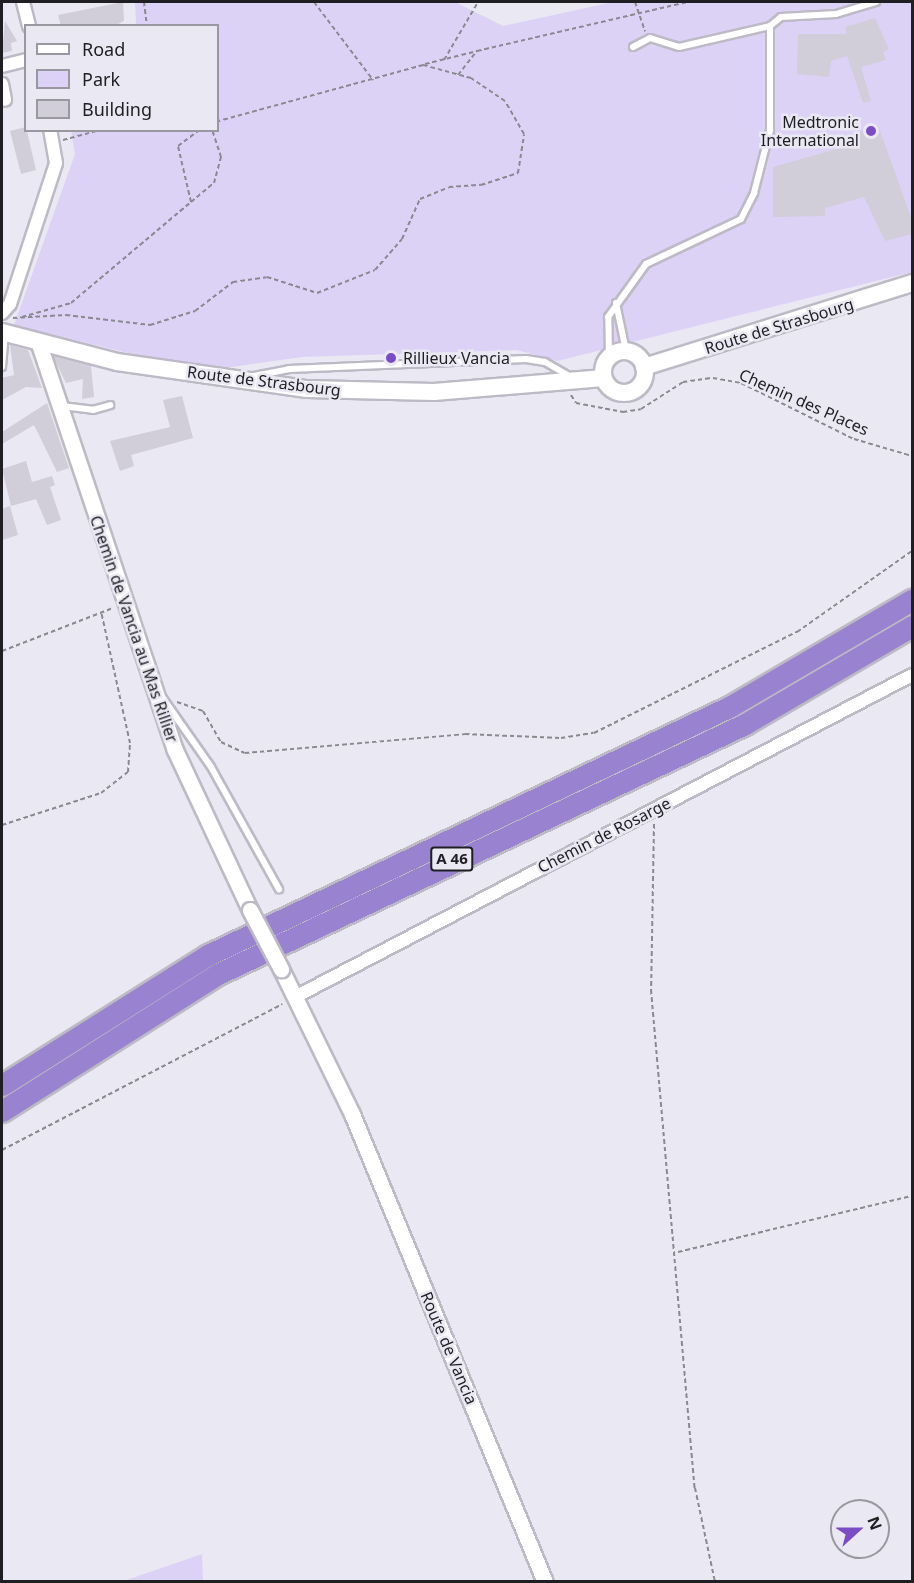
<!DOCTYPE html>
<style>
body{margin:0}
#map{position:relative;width:914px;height:1583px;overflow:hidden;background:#eae8f2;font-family:"Noto Sans",sans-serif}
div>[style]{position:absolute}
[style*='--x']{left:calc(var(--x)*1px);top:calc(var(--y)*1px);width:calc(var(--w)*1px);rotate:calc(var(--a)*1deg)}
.green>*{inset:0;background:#dbd2f6}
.building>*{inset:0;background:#d1ced9}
.path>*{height:2px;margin-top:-1px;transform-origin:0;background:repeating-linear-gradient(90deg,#8a8990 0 4.5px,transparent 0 7.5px)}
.roads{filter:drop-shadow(2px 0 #bdbac5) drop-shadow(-2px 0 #bdbac5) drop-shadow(0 2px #bdbac5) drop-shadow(0 -2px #bdbac5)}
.service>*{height:6px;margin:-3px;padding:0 3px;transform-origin:3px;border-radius:3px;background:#fff}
.minor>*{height:12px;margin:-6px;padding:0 6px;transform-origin:6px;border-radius:6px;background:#fff}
.tertiary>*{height:15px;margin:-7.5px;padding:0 7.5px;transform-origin:7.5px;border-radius:7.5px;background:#fff}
.secondary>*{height:16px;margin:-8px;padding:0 8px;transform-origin:8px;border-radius:8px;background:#fff}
.secondary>.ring{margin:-8px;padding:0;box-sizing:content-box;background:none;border:16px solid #fff;border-radius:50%}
.motorway>*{height:21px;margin:-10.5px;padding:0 10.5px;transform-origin:10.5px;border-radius:10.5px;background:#9982cf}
.bridges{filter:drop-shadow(2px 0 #bdbac5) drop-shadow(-2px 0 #bdbac5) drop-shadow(0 2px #bdbac5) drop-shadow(0 -2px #bdbac5)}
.tertiary-bridge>*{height:15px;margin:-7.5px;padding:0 7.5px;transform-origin:7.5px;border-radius:7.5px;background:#fff}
.dots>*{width:16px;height:16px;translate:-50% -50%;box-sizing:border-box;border:3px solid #eae8f2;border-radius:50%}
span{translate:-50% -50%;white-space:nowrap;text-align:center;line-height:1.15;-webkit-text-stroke:5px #eae8f2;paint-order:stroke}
.shield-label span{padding:2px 4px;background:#eae8f2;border:2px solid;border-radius:4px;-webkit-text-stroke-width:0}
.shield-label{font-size:15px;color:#1f1e22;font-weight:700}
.poi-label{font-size:16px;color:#1f1e22}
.right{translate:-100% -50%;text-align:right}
.left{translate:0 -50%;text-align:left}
.street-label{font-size:16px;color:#1f1e22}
.frame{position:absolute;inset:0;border:3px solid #1f1e22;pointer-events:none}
.legend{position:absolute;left:24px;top:24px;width:195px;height:108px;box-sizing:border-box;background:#eae8f2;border:2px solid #99979f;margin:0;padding:8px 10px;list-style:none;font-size:18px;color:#1f1e22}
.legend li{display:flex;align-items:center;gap:12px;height:30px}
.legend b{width:30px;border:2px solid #99979f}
.north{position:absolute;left:830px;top:1499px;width:60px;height:60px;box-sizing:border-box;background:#eae8f2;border:2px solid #99979f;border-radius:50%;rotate:69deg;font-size:16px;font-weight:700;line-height:24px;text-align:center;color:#1f1e22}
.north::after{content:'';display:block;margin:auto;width:21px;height:27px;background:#7a4dc6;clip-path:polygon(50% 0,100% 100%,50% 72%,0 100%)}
</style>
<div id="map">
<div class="green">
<div style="clip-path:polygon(135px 2px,455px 2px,503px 26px,613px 2px,912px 2px,912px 272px,557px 361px,517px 350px,302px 357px,218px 369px,185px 367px,14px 325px,75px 154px,71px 131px,218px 130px,218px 26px,136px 25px)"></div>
<div style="clip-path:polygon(202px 1554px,203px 1581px,124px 1581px)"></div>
</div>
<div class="building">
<div style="clip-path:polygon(123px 2px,124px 21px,114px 26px,61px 26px,58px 15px)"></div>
<div style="clip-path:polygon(875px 18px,889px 49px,883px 52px,886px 60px,861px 67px,871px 101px,863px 103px,847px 56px,831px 61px,829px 77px,797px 74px,798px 34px,847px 34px,845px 27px)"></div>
<div style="clip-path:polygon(5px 21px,17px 41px,11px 43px,12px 51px,2px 53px)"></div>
<div style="clip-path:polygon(878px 125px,912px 220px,912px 234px,885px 241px,864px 197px,825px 208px,825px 216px,773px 217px,773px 167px,854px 144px,851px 135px)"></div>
<div style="clip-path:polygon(26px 127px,36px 170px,21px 174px,10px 131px)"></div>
<div style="clip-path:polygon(10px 345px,28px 350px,42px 388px,26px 387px,2px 400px,2px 378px,14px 375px)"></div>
<div style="clip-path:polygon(53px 356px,91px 366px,94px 397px,82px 399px,83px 379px,66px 383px)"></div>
<div style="clip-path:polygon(182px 396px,193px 438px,131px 455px,134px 466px,120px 471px,110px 441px,170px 427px,163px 400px)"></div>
<div style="clip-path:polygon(47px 403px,69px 468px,57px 472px,34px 425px,2px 444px,2px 432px)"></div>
<div style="clip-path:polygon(26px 461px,32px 482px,52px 476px,55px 485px,50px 487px,61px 520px,47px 525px,36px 499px,11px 506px,2px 469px)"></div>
<div style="clip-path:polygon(10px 506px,18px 535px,2px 540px,2px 509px)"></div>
</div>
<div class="path">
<div style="--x:144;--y:2;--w:24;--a:83"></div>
<div style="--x:314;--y:2;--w:98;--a:52.9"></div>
<div style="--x:635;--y:2;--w:31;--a:71"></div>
<div style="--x:444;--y:60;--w:67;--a:-59.6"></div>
<div style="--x:425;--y:64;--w:54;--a:-14"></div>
<div style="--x:458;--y:75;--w:31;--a:-52"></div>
<div style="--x:477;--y:51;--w:216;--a:-13.1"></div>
<div style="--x:63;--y:140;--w:39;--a:-15"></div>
<div style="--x:191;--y:202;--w:30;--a:-40"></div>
<div style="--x:214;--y:183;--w:27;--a:-75"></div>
<div style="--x:221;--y:157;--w:28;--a:-108"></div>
<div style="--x:22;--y:317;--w:51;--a:-15.9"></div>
<div style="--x:71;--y:303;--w:157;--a:-40.1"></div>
<div style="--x:191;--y:202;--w:57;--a:-103.1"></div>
<div style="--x:178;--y:146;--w:26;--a:-37"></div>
<div style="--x:13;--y:318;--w:53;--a:-3.2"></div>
<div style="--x:66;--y:315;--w:85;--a:6.8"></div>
<div style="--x:150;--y:325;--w:47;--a:-17.3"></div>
<div style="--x:195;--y:311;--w:48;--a:-37.3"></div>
<div style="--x:233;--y:282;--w:34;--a:-8"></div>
<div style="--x:267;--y:277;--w:52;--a:17.7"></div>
<div style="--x:317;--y:293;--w:62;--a:-21.6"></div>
<div style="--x:375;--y:270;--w:41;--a:-48.9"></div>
<div style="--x:402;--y:239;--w:44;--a:-65.8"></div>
<div style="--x:420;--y:199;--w:31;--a:-22"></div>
<div style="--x:449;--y:187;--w:32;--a:-4"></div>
<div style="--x:481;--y:185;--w:39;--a:-18"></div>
<div style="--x:518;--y:173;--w:39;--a:-81"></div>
<div style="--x:524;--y:134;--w:38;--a:-120"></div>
<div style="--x:505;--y:101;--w:41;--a:-145.9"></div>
<div style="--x:471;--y:78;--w:50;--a:-164.8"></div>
<div style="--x:423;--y:65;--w:213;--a:164.7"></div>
<div style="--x:571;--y:395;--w:9;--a:58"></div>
<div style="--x:576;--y:403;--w:48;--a:10.8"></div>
<div style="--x:623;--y:412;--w:18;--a:-9"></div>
<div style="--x:641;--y:409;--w:50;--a:-32.7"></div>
<div style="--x:683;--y:382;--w:30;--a:-8"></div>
<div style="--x:713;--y:378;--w:28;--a:10"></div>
<div style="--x:741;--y:383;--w:126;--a:26.4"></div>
<div style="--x:854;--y:439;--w:60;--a:16.3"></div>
<div style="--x:2;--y:651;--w:119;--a:-21.2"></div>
<div style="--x:177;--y:702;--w:28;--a:19"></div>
<div style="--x:203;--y:711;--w:36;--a:60"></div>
<div style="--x:221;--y:742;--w:26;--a:25"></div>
<div style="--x:245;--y:753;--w:221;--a:-4.9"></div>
<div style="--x:465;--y:734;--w:96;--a:2.4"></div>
<div style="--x:561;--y:738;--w:33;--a:-9"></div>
<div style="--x:594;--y:733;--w:227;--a:-26.5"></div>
<div style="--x:797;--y:632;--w:141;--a:-35.2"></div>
<div style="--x:654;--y:824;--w:166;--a:91"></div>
<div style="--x:651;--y:990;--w:500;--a:85"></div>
<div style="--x:695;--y:1488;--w:96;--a:78"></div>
<div style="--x:2;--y:825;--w:104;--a:-17.9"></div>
<div style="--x:101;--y:793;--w:34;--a:-38"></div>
<div style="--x:128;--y:772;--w:29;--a:-86"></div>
<div style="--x:130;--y:743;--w:135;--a:-102.4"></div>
<div style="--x:2;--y:1150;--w:316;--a:-27.5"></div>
<div style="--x:678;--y:1252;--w:241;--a:-13.5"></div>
</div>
<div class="roads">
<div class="service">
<div style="--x:633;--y:47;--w:19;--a:-28"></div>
<div style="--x:650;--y:38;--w:30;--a:17"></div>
<div style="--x:679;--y:47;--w:93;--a:-13"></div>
<div style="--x:616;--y:303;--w:49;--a:78.2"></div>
<div style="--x:609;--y:356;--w:39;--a:-91"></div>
<div style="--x:608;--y:317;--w:65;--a:-54.4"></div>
<div style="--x:646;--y:264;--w:105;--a:-25.3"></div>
<div style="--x:741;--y:219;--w:29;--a:-63"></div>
<div style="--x:754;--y:193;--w:65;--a:-75.7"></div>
<div style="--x:770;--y:130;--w:104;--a:-90"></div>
<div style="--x:770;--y:26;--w:14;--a:-39"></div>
<div style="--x:781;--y:17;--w:55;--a:-3.1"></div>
<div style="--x:836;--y:14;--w:42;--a:-16.7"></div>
<div style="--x:2;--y:367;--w:34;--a:-85"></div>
<div style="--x:254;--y:376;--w:36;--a:-11"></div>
<div style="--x:289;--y:369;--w:237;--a:-2.4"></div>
<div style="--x:526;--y:359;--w:19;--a:9"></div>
<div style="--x:545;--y:362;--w:28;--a:30"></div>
<div style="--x:62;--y:406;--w:31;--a:7"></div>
<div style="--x:93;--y:410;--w:18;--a:-16"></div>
<div style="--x:162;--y:697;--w:85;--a:55"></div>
<div style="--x:211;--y:767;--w:140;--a:60.9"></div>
</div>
<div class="minor">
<div style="--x:23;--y:2;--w:25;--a:76"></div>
<div style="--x:2;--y:66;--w:25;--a:-14"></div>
<div style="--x:2;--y:84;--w:16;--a:79"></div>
<div style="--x:2;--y:313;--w:12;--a:-48"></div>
<div style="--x:10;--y:304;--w:148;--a:-71.9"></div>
<div style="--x:56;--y:163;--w:34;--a:-100"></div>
<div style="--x:295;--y:997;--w:696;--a:-27.56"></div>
</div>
<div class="tertiary">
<div style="--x:38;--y:341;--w:431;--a:71.5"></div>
<div style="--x:175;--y:750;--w:177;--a:64.9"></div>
<div style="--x:281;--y:969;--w:161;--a:63.9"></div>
<div style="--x:352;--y:1114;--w:506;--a:67.59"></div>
</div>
<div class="secondary">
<div style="--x:2;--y:332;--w:119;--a:14.6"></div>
<div style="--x:117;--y:362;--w:192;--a:8.1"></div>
<div style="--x:307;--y:389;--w:127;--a:1.4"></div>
<div style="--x:434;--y:392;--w:170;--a:-4.7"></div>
<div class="ring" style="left:603px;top:351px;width:26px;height:26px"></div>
<div style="--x:644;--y:367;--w:281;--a:-17.4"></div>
</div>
<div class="motorway">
<div style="--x:2;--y:1085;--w:244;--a:-32.3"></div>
<div style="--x:208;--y:955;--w:579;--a:-25.46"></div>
<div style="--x:731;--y:706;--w:210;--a:-30.4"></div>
<div style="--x:2;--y:1111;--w:256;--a:-32.4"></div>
<div style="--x:218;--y:974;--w:583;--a:-25.38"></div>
<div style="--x:745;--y:724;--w:194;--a:-30.4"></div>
</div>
</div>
<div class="bridges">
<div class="tertiary-bridge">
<div style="--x:250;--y:910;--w:67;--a:62.3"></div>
</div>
</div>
<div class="dots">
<div style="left:871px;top:131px;background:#7a4dc6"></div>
<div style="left:391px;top:358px;background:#7a4dc6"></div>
</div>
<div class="shield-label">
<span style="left:452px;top:859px">A 46</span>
</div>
<div class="poi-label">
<span class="right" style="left:859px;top:131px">Medtronic<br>International</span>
<span class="left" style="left:403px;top:358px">Rillieux Vancia</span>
</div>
<div class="street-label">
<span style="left:779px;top:326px;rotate:-17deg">Route de Strasbourg</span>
<span style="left:264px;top:381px;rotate:7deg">Route de Strasbourg</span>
<span style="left:804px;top:402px;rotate:24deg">Chemin des Places</span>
<span style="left:134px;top:629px;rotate:71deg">Chemin de Vancia au Mas Rillier</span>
<span style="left:604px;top:835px;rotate:-27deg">Chemin de Rosarge</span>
<span style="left:449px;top:1348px;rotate:67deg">Route de Vancia</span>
</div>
<div class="frame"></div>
<ul class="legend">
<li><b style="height:8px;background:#fff"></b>Road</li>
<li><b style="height:16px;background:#dbd2f6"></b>Park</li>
<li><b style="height:16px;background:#d1ced9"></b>Building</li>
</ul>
<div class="north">N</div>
</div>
